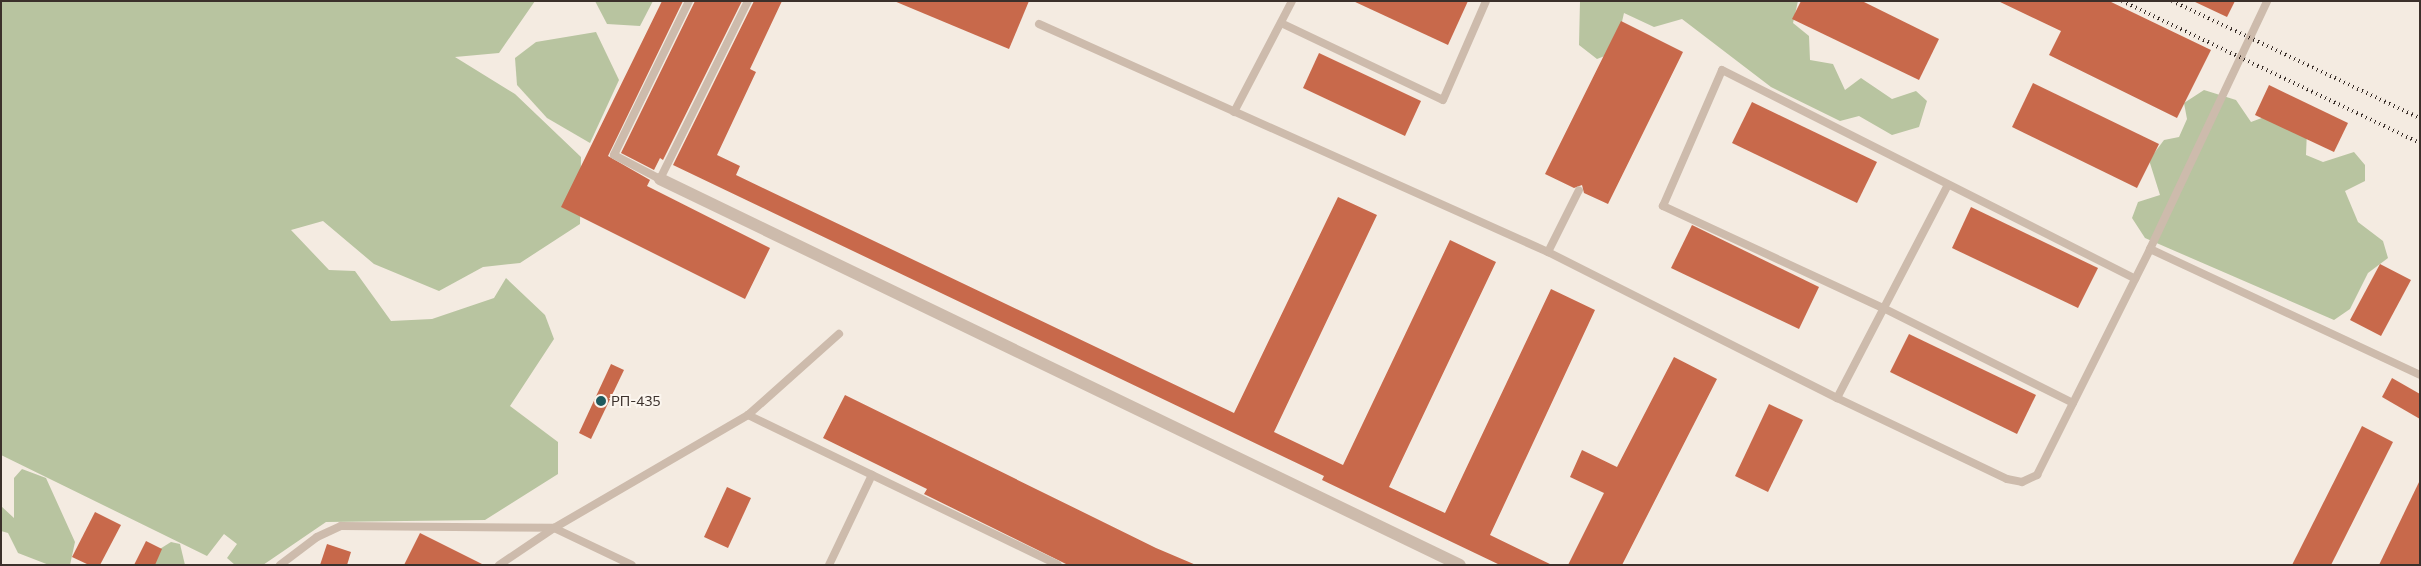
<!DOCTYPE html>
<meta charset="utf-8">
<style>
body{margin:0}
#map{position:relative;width:2421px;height:566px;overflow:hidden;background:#f4ebe1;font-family:Commissioner,sans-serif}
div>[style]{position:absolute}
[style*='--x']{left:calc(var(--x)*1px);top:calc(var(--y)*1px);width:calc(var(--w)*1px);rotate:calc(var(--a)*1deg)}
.green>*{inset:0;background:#b8c4a0}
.building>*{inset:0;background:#c8694b}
.lane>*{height:8px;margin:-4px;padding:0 4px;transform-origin:4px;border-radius:4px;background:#cdbbac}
.street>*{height:12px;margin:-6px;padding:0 6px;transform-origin:6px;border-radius:6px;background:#cdbbac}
.rail>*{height:4px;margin-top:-2px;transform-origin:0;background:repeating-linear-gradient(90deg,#3b302b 0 1px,transparent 0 5px)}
.dots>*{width:14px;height:14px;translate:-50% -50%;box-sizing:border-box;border:2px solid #fbf5ee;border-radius:50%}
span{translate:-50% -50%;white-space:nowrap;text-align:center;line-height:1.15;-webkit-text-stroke:4px #fbf5ee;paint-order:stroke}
.poi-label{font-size:14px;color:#3b302b}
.left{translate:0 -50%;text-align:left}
.frame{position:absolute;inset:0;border:2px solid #3b302b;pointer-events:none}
</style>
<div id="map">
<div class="green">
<div style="clip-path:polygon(1px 1px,535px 1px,499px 53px,455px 57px,515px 94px,581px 157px,580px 224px,520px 263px,483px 267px,439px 291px,374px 264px,323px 221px,291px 230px,329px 270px,355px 271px,391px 321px,432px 319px,494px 298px,506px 278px,545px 315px,554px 339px,510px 406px,558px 442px,558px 474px,485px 520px,326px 522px,263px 565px,235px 565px,227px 558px,237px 544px,224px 534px,207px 556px,1px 455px)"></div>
<div style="clip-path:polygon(595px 1px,653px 1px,640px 26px,607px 24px)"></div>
<div style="clip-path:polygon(1580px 1px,1798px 1px,1793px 23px,1809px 36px,1810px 60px,1833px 64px,1845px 90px,1861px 78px,1892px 99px,1916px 91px,1927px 101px,1919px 127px,1892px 135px,1859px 116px,1840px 121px,1771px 87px,1682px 19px,1654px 27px,1624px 13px,1615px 52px,1597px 59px,1579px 45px)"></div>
<div style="clip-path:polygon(596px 32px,619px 80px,590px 143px,547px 118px,517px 85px,515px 58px,536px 42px)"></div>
<div style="clip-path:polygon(2204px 90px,2236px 100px,2251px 122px,2267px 116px,2307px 130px,2306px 155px,2323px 162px,2354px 152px,2365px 165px,2365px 181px,2345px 191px,2358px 222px,2383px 241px,2388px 258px,2368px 273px,2350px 309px,2334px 320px,2145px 238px,2132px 218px,2138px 202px,2160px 195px,2149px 160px,2164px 140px,2179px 137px,2187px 119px,2184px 103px)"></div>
<div style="clip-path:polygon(22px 469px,46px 478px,75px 542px,70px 565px,49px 565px,18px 553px,8px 533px,1px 531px,1px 506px,14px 518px,14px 478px)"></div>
<div style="clip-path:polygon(171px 542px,180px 544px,185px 565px,152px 565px,147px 557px)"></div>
</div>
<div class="building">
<div style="clip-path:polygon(662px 1px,683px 1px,608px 156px,650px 180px,647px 186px,770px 248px,745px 299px,561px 207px)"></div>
<div style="clip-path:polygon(695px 1px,742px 1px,663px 160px,660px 158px,654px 170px,621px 153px)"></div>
<div style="clip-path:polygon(754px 1px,782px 1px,750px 69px,756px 72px,717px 155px,740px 166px,736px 175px,1234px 413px,1338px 197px,1377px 215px,1274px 432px,1343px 465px,1450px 240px,1496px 262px,1389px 487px,1445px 513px,1551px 289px,1595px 310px,1490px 535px,1552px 565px,1500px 565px,1322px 480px,1324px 476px,673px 165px)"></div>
<div style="clip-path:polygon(894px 1px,1029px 1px,1009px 49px)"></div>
<div style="clip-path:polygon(1353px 1px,1468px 1px,1448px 45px)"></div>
<div style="clip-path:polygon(1801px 1px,1862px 1px,1939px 39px,1919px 80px,1792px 19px)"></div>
<div style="clip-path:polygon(1998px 1px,2109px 1px,2211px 50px,2177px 118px,2049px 55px,2061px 31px)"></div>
<div style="clip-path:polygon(2193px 1px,2235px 1px,2227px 17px)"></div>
<div style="clip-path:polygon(1621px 21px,1683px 52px,1608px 204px,1584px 193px,1582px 185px,1574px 188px,1545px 174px)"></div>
<div style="clip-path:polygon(1319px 53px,1421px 101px,1405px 136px,1303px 88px)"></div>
<div style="clip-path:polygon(2033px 83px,2159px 144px,2137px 188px,2012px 127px)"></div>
<div style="clip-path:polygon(2269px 85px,2348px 123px,2334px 152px,2255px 115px)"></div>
<div style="clip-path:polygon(1752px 102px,1877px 162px,1857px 203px,1732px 143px)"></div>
<div style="clip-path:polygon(1971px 207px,2098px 268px,2078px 308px,1952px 248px)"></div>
<div style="clip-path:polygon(1692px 225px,1819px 287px,1799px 329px,1671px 268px)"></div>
<div style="clip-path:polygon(2380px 264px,2411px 280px,2381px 336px,2350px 320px)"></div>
<div style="clip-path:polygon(1909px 334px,2036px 395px,2017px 434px,1890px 372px)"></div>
<div style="clip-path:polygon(1674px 357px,1717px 379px,1622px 565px,1568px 565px,1604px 493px,1570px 477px,1582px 450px,1617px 467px)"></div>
<div style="clip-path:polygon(611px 364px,624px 370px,591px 439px,579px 433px)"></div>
<div style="clip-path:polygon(2392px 378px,2420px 394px,2420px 419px,2382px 397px)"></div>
<div style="clip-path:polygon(845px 395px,1156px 548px,1196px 565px,1068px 565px,924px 494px,927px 489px,823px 438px)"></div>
<div style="clip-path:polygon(1769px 404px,1803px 420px,1768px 492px,1735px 476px)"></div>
<div style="clip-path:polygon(2362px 426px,2393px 442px,2331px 565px,2292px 565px)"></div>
<div style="clip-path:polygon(2420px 480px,2420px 565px,2379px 565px)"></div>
<div style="clip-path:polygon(727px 487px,751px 498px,728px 548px,704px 537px)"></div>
<div style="clip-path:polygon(95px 512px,121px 525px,100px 565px,89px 565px,72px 557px)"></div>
<div style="clip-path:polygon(420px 533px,484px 565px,404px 565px)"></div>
<div style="clip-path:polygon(146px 541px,162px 549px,155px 565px,134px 565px)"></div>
<div style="clip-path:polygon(327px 544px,351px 552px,347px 565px,320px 565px)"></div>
</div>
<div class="lane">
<div style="--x:689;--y:1;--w:171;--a:116"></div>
<div style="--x:614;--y:155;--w:52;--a:27.6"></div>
<div style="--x:660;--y:179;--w:199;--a:-63.7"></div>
<div style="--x:1281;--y:23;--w:179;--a:25.4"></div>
<div style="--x:1443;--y:100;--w:108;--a:-66.5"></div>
<div style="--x:1039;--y:24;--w:558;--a:24.13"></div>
<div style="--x:1548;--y:252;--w:324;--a:26.8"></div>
<div style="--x:1837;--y:398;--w:188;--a:25.5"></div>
<div style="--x:2007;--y:479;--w:15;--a:11"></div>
<div style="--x:2022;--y:482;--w:17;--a:-25"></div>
<div style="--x:2037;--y:475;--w:253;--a:-63.4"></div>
<div style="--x:2150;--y:249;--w:274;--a:-64.7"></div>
<div style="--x:1234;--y:112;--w:125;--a:-62.4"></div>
<div style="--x:2150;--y:249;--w:298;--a:25"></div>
<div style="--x:1548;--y:252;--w:69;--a:-63.4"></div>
<div style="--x:1837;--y:398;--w:240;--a:-62.5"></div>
<div style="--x:2073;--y:403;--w:210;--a:-153.4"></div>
<div style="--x:1885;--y:309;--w:245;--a:-155.1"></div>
<div style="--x:1663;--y:206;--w:148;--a:-66.5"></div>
<div style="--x:1722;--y:70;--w:463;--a:26.8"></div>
<div style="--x:748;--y:415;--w:344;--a:25.8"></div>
<div style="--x:280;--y:565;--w:46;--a:-37.1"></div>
<div style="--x:317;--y:537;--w:26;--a:-25"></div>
<div style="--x:341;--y:526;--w:213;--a:0.5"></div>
<div style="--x:554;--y:528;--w:86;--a:25.4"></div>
<div style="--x:499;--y:565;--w:66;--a:-33.9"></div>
<div style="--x:554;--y:528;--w:225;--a:-30.2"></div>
<div style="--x:748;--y:415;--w:122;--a:-41.7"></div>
<div style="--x:829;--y:565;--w:100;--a:-64.5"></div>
</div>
<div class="street">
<div style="--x:660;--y:179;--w:888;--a:25.76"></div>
</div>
<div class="rail">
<div style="--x:2122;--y:1;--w:330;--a:25.5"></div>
<div style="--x:2172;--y:1;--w:274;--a:25.3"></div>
</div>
<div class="dots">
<div style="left:601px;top:401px;background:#1f5a5e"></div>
</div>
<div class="poi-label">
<span class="left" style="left:611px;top:401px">РП-435</span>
</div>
<div class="frame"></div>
</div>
